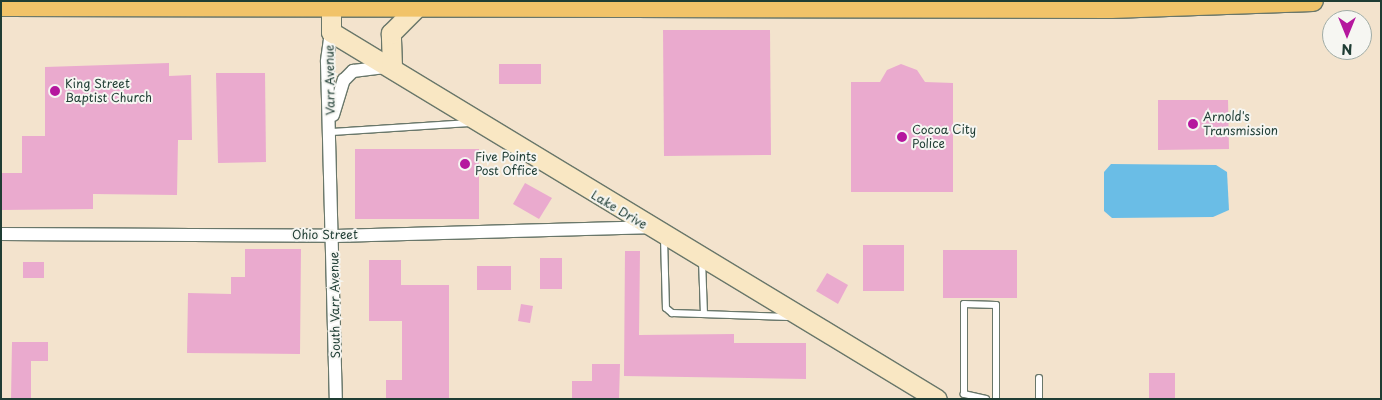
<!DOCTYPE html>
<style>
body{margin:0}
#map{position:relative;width:1382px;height:400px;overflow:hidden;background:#f3e3cd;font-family:"Playpen Sans",sans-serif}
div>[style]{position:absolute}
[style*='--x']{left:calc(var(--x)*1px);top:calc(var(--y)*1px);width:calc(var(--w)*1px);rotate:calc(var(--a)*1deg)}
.water>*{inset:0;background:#6abde6}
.building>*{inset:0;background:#eaaace}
.roads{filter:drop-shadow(1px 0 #69776a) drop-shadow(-1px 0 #69776a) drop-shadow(0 1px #69776a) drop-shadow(0 -1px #69776a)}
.lane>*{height:6px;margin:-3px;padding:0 3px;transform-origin:3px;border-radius:3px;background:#fff}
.street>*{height:12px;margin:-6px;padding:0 6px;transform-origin:6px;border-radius:6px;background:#fff}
.secondary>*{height:19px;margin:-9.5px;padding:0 9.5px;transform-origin:9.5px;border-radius:9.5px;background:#f9e7c3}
.primary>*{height:20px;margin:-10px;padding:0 10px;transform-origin:10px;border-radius:10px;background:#f1c369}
.dots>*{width:14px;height:14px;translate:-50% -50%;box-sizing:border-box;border:2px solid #f6f6f2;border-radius:50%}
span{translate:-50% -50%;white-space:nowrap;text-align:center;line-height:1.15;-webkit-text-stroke:4px #f6f6f2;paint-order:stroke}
.street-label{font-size:12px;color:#1f3d34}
.poi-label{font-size:12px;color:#1f3d34}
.left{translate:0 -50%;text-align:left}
.frame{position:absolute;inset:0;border:2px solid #1f3d34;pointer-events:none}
.north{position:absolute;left:1322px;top:10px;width:50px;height:50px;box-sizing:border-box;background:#f6f6f2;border:1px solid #a0aca6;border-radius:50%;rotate:180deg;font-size:14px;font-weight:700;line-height:20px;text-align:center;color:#1f3d34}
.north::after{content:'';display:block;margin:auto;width:18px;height:22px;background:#b5179e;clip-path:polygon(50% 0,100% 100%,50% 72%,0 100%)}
</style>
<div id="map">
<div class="water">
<div style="clip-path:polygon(1111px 164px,1216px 165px,1227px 172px,1229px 210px,1213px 217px,1112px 218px,1104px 211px,1104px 172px)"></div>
</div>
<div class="building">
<div style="clip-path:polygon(663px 30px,770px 30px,771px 155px,664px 156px)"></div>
<div style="clip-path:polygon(169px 63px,169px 76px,191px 75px,192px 140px,178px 140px,177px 195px,93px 194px,93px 209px,1px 210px,1px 173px,22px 173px,22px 136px,45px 136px,45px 67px)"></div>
<div style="clip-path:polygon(499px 64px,541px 64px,541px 84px,499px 84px)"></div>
<div style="clip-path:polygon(901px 64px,917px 70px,925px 82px,953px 83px,953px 192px,851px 192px,851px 82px,880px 82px,887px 70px)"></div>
<div style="clip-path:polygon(216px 73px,265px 73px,266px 162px,218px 163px)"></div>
<div style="clip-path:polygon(1158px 100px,1228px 100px,1229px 149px,1158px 150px)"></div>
<div style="clip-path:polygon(355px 149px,479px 149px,479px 219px,355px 219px)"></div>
<div style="clip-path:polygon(525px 183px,552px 198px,539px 219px,513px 204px)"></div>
<div style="clip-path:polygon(863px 245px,904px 245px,904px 291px,863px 291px)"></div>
<div style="clip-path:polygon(245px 249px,301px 249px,300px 354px,187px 353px,188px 293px,231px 294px,231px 277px,245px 277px)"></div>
<div style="clip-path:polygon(943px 250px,1017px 250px,1017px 298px,943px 298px)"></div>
<div style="clip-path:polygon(625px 251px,640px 251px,639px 335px,734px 334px,734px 343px,806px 343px,806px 379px,624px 376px)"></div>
<div style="clip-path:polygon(540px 258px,562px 258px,562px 289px,540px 289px)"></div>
<div style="clip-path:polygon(369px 260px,401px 260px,401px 285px,449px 285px,449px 399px,386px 399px,386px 380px,402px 380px,402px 321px,369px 321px)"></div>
<div style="clip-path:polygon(23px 262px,44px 262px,44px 278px,23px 278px)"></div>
<div style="clip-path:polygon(477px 266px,511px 266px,511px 290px,477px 290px)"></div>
<div style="clip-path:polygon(827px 273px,848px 285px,838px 304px,816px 291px)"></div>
<div style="clip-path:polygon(521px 304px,533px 306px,530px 323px,518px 321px)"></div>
<div style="clip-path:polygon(12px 342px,48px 342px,48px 361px,31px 361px,31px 399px,11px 399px)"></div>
<div style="clip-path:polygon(592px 364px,620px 364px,619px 399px,572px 399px,572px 381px,592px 381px)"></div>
<div style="clip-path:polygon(1149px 373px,1175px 373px,1175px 398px,1149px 398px)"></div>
</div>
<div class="roads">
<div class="lane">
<div style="--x:331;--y:132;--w:140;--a:-3.7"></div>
<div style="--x:664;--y:238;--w:70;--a:88.4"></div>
<div style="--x:666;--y:308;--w:8;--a:40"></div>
<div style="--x:672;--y:313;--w:117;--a:2"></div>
<div style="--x:702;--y:260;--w:54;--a:87.9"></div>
<div style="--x:1039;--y:378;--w:21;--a:90"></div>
<div style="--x:986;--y:399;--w:23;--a:-167"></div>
<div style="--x:964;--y:394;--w:90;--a:-90"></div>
<div style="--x:964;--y:304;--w:32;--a:2"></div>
<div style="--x:996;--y:305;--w:94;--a:90"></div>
</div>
<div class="street">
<div style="--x:331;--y:32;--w:30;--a:98"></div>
<div style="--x:327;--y:62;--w:337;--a:88.5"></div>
<div style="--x:333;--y:115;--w:37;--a:-73"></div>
<div style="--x:344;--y:80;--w:13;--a:-45"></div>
<div style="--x:353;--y:71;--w:32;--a:-7"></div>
<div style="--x:1;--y:234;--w:334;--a:0.3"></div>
<div style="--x:335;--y:236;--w:313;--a:-1.6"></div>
</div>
<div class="secondary">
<div style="--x:331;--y:1;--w:31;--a:90"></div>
<div style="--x:331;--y:32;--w:708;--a:31.2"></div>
<div style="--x:392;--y:67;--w:34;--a:-92"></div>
<div style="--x:391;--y:33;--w:35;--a:-45"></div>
</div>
<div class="primary">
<div style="--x:1;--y:6;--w:1110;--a:0.1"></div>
<div style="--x:1111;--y:8;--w:202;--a:-2"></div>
</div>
</div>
<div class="dots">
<div style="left:55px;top:91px;background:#b5179e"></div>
<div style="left:1193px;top:124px;background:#b5179e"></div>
<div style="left:902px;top:137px;background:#b5179e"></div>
<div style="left:465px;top:164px;background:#b5179e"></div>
</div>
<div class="street-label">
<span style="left:330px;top:80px;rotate:-91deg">Varr Avenue</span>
<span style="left:619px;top:210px;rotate:31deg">Lake Drive</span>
<span style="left:325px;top:235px">Ohio Street</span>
<span style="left:335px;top:305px;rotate:-91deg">South Varr Avenue</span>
</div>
<div class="poi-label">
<span class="left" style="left:65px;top:91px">King Street<br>Baptist Church</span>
<span class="left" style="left:1203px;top:124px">Arnold's<br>Transmission</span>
<span class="left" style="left:912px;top:137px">Cocoa City<br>Police</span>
<span class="left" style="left:475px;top:164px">Five Points<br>Post Office</span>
</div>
<div class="frame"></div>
<div class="north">N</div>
</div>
